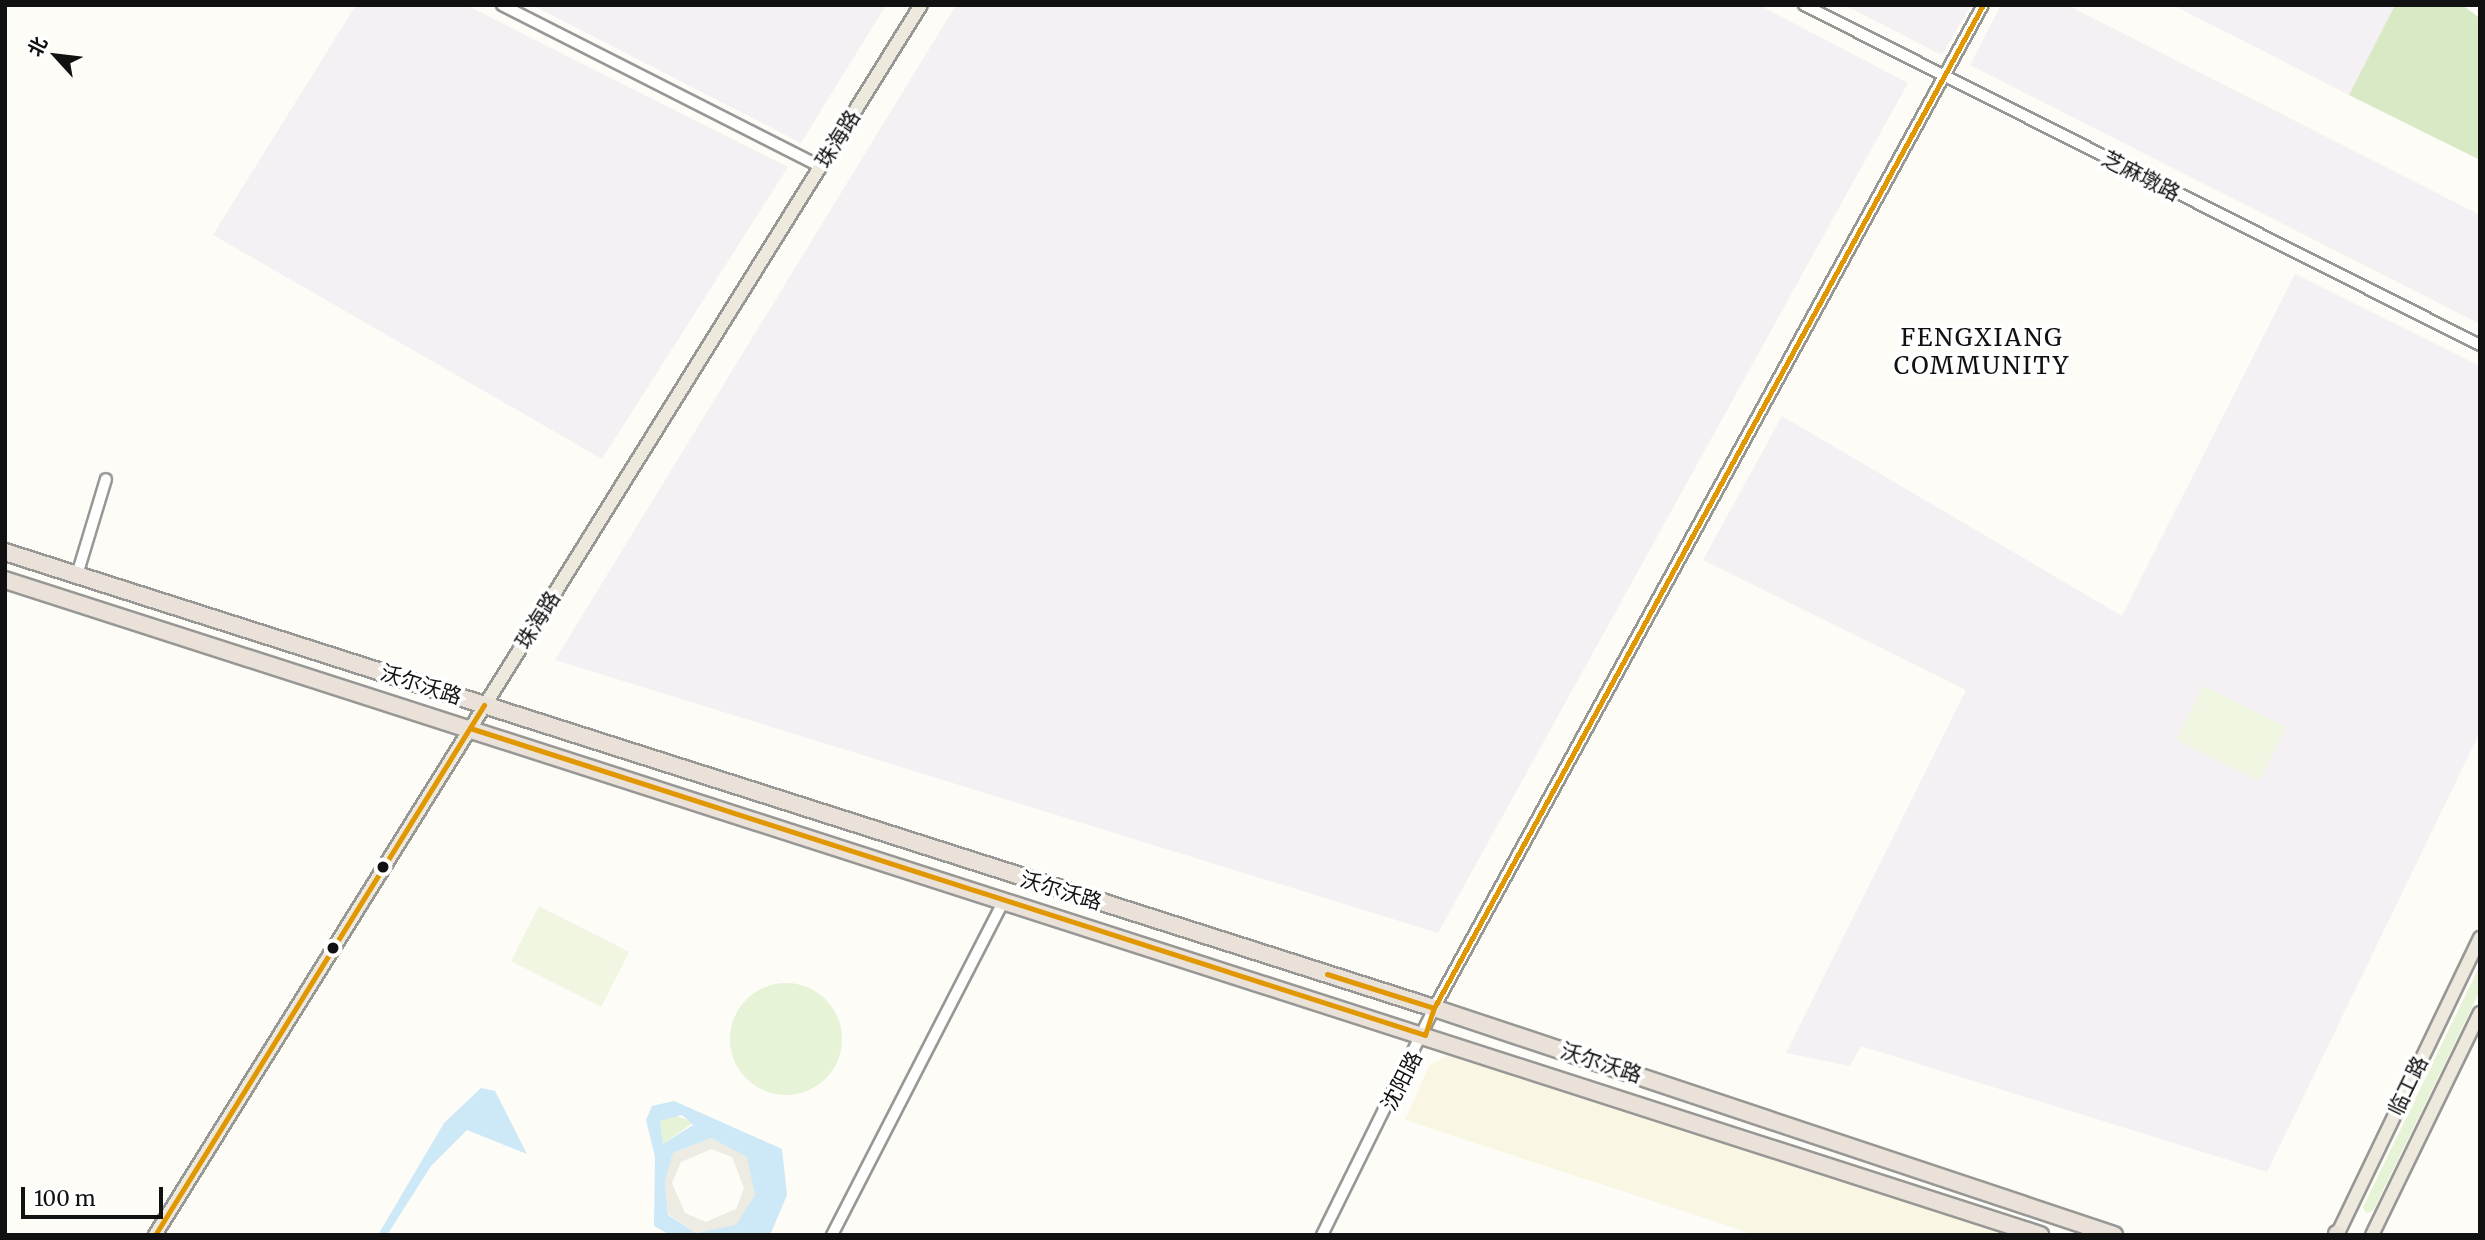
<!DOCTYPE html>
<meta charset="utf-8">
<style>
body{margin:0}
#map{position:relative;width:2485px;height:1240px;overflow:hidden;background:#fdfcf7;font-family:Merriweather,"Noto Sans SC",serif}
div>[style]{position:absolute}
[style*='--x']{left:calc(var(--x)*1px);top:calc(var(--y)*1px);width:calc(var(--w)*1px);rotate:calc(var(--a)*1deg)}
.industrial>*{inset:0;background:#f5f0f3}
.farmland>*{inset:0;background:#f9f7e4}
.green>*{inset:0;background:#e7f3d7}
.round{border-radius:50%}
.forest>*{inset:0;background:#d8eac5}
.pitch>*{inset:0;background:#f0f6e1}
.plaza>*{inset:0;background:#edebe2}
.water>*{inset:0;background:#cde8f7}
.roads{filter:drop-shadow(2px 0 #979795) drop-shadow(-2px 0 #979795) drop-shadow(0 2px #979795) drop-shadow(0 -2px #979795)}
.minor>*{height:10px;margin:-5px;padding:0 5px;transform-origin:5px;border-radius:5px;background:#fffffe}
.major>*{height:12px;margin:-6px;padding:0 6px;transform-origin:6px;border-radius:6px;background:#ede9dc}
.highway>*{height:16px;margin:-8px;padding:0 8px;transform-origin:8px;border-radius:8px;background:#eae1d8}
.bus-1>*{height:5px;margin:-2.5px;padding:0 2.5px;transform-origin:2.5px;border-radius:2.5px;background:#e09702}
.dots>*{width:19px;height:19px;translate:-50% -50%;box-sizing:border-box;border:4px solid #fff;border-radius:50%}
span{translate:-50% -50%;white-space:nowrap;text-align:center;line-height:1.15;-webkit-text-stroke:7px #fff;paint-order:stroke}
.street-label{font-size:21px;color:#111}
.quarter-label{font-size:24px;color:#111;letter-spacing:2px}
.frame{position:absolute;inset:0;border:7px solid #111;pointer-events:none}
.north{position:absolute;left:21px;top:21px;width:70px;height:70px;-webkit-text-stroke:5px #fff;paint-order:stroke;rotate:297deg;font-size:19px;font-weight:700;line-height:28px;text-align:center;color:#111}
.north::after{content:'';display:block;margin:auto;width:24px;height:32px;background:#111;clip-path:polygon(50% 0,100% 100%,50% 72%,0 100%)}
.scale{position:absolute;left:21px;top:1187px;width:142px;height:32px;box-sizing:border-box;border:4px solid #111;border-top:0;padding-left:9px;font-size:21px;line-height:24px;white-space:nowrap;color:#111;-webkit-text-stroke:5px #fff;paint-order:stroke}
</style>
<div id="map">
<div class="industrial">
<div style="clip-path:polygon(356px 5px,466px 5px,788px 167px,602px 459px,213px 235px)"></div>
<div style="clip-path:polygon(532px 5px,886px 5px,801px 143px)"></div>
<div style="clip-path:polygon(956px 5px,1759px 5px,1908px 83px,1438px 933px,555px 660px)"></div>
<div style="clip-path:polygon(1844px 5px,1971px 5px,1942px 55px)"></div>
<div style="clip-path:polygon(2001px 5px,2067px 5px,2480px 215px,2480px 324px,1970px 65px)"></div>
<div style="clip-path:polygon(2173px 5px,2395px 5px,2349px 95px)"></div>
<div style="clip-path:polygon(2295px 274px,2480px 366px,2480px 732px,2267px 1172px,1861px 1046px,1850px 1066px,1786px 1053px,1966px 690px,1703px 560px,1782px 416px,2122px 616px)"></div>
</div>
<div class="farmland">
<div style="clip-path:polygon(1448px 1055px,2008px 1235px,1756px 1235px,1405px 1120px,1429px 1066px)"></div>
</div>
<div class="green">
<div style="clip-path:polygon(2480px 965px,2480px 991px,2373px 1211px,2366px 1213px,2363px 1207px)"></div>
<div class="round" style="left:730px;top:983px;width:112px;height:112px"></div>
<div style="clip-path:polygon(670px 1114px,694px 1122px,663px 1144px,660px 1121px)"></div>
</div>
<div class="forest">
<div style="clip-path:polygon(2395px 5px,2462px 5px,2480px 18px,2480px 160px,2349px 95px)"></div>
</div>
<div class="pitch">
<div style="clip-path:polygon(2203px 686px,2286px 727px,2259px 781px,2176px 740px)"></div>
<div style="clip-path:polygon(539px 906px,629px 952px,601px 1007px,511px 961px)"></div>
</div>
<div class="plaza">
<div style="clip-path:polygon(evenodd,711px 1138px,748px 1157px,755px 1195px,736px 1226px,696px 1233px,668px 1214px,665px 1182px,673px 1153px,711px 1138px,711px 1149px,732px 1157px,744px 1188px,736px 1209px,706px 1222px,685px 1213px,672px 1183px,681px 1162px,711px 1149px)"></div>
</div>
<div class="water">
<div style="clip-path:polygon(481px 1088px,495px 1091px,527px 1154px,467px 1130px,431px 1166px,387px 1235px,378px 1235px,444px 1123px)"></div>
<div style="clip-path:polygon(evenodd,674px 1101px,782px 1149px,787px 1195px,770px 1235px,670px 1235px,654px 1226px,655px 1157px,646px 1120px,652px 1106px,674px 1101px,682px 1115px,693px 1125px,663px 1144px,660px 1121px,682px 1115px,674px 1101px,711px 1138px,747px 1157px,755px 1195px,736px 1225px,696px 1233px,668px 1215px,665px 1182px,673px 1153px,711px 1138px)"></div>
</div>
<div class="roads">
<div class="minor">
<div style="--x:502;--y:5;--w:358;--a:26.9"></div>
<div style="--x:1804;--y:5;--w:757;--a:26.7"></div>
<div style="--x:77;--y:575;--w:100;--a:-73.2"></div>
<div style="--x:832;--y:1235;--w:377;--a:-62.8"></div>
<div style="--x:1322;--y:1235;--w:253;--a:-63.7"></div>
<div style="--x:1434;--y:1008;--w:1143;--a:-61.31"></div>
</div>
<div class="major">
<div style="--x:155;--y:1235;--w:1449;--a:-58.09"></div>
<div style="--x:2337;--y:1235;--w:330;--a:-64.3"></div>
<div style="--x:2372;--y:1235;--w:247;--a:-64.1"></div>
</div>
<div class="highway">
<div style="--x:5;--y:552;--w:1500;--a:17.7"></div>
<div style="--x:1434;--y:1008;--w:717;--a:18.46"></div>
<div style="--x:5;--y:580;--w:2138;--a:17.84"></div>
<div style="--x:2337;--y:1235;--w:1;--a:-90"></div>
</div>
</div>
<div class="bus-1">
<div style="--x:470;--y:728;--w:1003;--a:17.82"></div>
<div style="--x:1425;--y:1035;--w:28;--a:-72"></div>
<div style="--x:1434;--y:1008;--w:1143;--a:-61.31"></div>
<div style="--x:1327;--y:974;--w:112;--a:17.6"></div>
<div style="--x:155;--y:1235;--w:624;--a:-58.17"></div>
</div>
<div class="dots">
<div style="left:383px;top:867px;background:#111"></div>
<div style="left:333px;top:948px;background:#111"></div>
</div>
<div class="street-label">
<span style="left:838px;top:139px;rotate:-58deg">珠海路</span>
<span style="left:2141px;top:176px;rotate:27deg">芝麻墩路</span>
<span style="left:538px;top:620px;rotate:-58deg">珠海路</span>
<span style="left:421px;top:685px;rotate:18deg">沃尔沃路</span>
<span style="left:1061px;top:891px;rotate:17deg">沃尔沃路</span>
<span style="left:1601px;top:1063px;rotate:18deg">沃尔沃路</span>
<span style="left:1402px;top:1081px;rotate:-63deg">沈阳路</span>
<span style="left:2408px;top:1086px;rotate:-64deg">临工路</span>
</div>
<div class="quarter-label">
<span style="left:1982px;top:352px">FENGXIANG<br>COMMUNITY</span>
</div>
<div class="frame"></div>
<div class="north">北</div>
<div class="scale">100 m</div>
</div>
